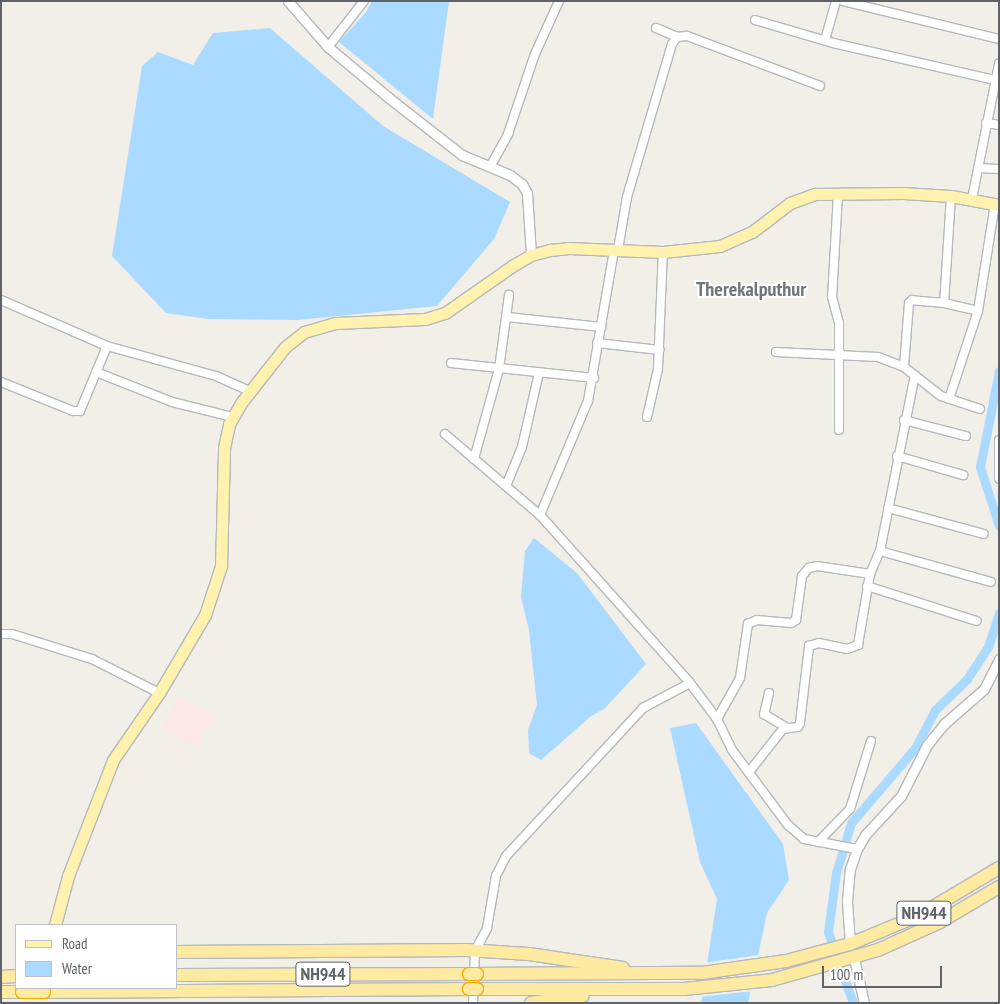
<!DOCTYPE html>
<style>
body{margin:0}
#map{position:relative;width:1000px;height:1004px;overflow:hidden;background:#f1efe8;font-family:"PT Sans Narrow",sans-serif}
div>[style]{position:absolute}
[style*='--x']{left:calc(var(--x)*1px);top:calc(var(--y)*1px);width:calc(var(--w)*1px);rotate:calc(var(--a)*1deg)}
.medical>*{inset:0;background:#fce8e6}
.water>*{inset:0;background:#aadaff}
.pier>*{inset:0;background:#f1efe8}
.canal>*{height:9px;margin:-4.5px;padding:0 4.5px;transform-origin:4.5px;border-radius:4.5px;background:#aadaff}
.roads{filter:drop-shadow(1px 0 #b5b8bc) drop-shadow(-1px 0 #b5b8bc) drop-shadow(0 1px #b5b8bc) drop-shadow(0 -1px #b5b8bc)}
.minor>*{height:8px;margin:-4px;padding:0 4px;transform-origin:4px;border-radius:4px;background:#fff}
.tertiary>*{height:9px;margin:-4.5px;padding:0 4.5px;transform-origin:4.5px;border-radius:4.5px;background:#fff}
.primary>*{height:11px;margin:-5.5px;padding:0 5.5px;transform-origin:5.5px;border-radius:5.5px;background:#fff2af}
.trunk>*{height:12px;margin:-6px;padding:0 6px;transform-origin:6px;border-radius:6px;background:#feeaa1}
.bridges{filter:drop-shadow(1px 0 #f9ab00) drop-shadow(-1px 0 #f9ab00) drop-shadow(0 1px #f9ab00) drop-shadow(0 -1px #f9ab00)}
.trunk-bridge>*{height:12px;margin:-6px;padding:0 6px;transform-origin:6px;border-radius:6px;background:#feeaa1}
span{translate:-50% -50%;white-space:nowrap;text-align:center;line-height:1.15;-webkit-text-stroke:4px #fff;paint-order:stroke}
.shield-label span{padding:1px 4px;background:#fff;border:1px solid;border-radius:4px;-webkit-text-stroke-width:0}
.shield-label{font-size:18px;color:#5f6368;font-weight:700}
.neighbourhood-label{font-size:20px;color:#70757a;font-weight:700}
.frame{position:absolute;inset:0;border:2px solid #5f6368;pointer-events:none}
.legend{position:absolute;left:15px;top:924px;width:162px;height:65px;box-sizing:border-box;background:#fff;border:1px solid #bfc1c3;margin:0;padding:6px 9px;list-style:none;font-size:15px;color:#5f6368}
.legend li{display:flex;align-items:center;gap:10px;height:25px}
.legend b{width:25px;border:1px solid #bfc1c3}
.scale{position:absolute;left:822px;top:966px;width:120px;height:22px;box-sizing:border-box;border:2px solid #5f6368;border-top:0;padding-left:6px;font-size:15px;line-height:18px;white-space:nowrap;color:#5f6368;-webkit-text-stroke:4px #fff;paint-order:stroke}
</style>
<div id="map">
<div class="medical">
<div style="clip-path:polygon(178px 697px,214px 715px,198px 747px,162px 729px)"></div>
</div>
<div class="water">
<div style="clip-path:polygon(372px 1px,449px 1px,433px 119px,339px 42px,366px 12px)"></div>
<div style="clip-path:polygon(270px 28px,383px 126px,510px 202px,494px 239px,437px 306px,298px 320px,208px 319px,166px 313px,112px 256px,142px 66px,158px 52px,193px 65px,213px 33px)"></div>
<div style="clip-path:polygon(534px 538px,577px 573px,646px 664px,605px 708px,590px 717px,541px 760px,529px 753px,528px 730px,537px 705px,529px 630px,521px 597px,525px 551px)"></div>
<div style="clip-path:polygon(696px 723px,783px 844px,789px 880px,767px 913px,748px 1003px,701px 1003px,717px 899px,700px 862px,670px 728px)"></div>
</div>
<div class="pier">
<div style="clip-path:polygon(759px 955px,753px 991px,699px 997px,703px 963px)"></div>
</div>
<div class="canal">
<div style="--x:999;--y:371;--w:98;--a:101.2"></div>
<div style="--x:980;--y:467;--w:62;--a:72.1"></div>
<div style="--x:853;--y:1003;--w:75;--a:-109.4"></div>
<div style="--x:828;--y:932;--w:60;--a:-82.3"></div>
<div style="--x:836;--y:873;--w:52;--a:-73.3"></div>
<div style="--x:851;--y:823;--w:99;--a:-49.5"></div>
<div style="--x:915;--y:748;--w:43;--a:-62.2"></div>
<div style="--x:935;--y:710;--w:45;--a:-44.1"></div>
<div style="--x:967;--y:679;--w:38;--a:-57"></div>
<div style="--x:988;--y:647;--w:36;--a:-72"></div>
</div>
<div class="roads">
<div class="minor">
<div style="--x:843;--y:1;--w:161;--a:13.7"></div>
<div style="--x:755;--y:20;--w:81;--a:16.4"></div>
<div style="--x:833;--y:43;--w:170;--a:12.9"></div>
<div style="--x:656;--y:28;--w:23;--a:23"></div>
<div style="--x:825;--y:40;--w:41;--a:-74.2"></div>
<div style="--x:328;--y:47;--w:58;--a:-52"></div>
<div style="--x:986;--y:123;--w:13;--a:9"></div>
<div style="--x:490;--y:167;--w:38;--a:-61"></div>
<div style="--x:508;--y:134;--w:84;--a:-71.4"></div>
<div style="--x:535;--y:54;--w:58;--a:-65.6"></div>
<div style="--x:978;--y:168;--w:21;--a:3"></div>
<div style="--x:838;--y:194;--w:103;--a:93.3"></div>
<div style="--x:832;--y:297;--w:27;--a:75"></div>
<div style="--x:839;--y:323;--w:107;--a:90"></div>
<div style="--x:951;--y:196;--w:107;--a:93.7"></div>
<div style="--x:944;--y:303;--w:35;--a:13"></div>
<div style="--x:972;--y:199;--w:138;--a:-78.7"></div>
<div style="--x:618;--y:250;--w:54;--a:-80.4"></div>
<div style="--x:627;--y:197;--w:159;--a:-73.6"></div>
<div style="--x:672;--y:44;--w:9;--a:-54"></div>
<div style="--x:677;--y:37;--w:10;--a:-6"></div>
<div style="--x:687;--y:36;--w:142;--a:20.6"></div>
<div style="--x:1;--y:300;--w:116;--a:23.5"></div>
<div style="--x:107;--y:346;--w:113;--a:15.4"></div>
<div style="--x:216;--y:376;--w:37;--a:24"></div>
<div style="--x:944;--y:303;--w:32;--a:-175"></div>
<div style="--x:912;--y:300;--w:4;--a:135"></div>
<div style="--x:909;--y:303;--w:64;--a:94.5"></div>
<div style="--x:904;--y:367;--w:47;--a:38.1"></div>
<div style="--x:941;--y:396;--w:41;--a:18.4"></div>
<div style="--x:507;--y:317;--w:95;--a:6.1"></div>
<div style="--x:597;--y:343;--w:63;--a:6.3"></div>
<div style="--x:776;--y:352;--w:102;--a:2.8"></div>
<div style="--x:878;--y:357;--w:28;--a:21"></div>
<div style="--x:451;--y:363;--w:144;--a:6"></div>
<div style="--x:96;--y:372;--w:82;--a:21.5"></div>
<div style="--x:172;--y:402;--w:63;--a:13.8"></div>
<div style="--x:1;--y:382;--w:78;--a:21.9"></div>
<div style="--x:73;--y:411;--w:7;--a:0"></div>
<div style="--x:80;--y:411;--w:70;--a:-67.4"></div>
<div style="--x:949;--y:399;--w:93;--a:-71.8"></div>
<div style="--x:978;--y:311;--w:108;--a:-81"></div>
<div style="--x:647;--y:417;--w:49;--a:-77.1"></div>
<div style="--x:658;--y:369;--w:117;--a:-87.6"></div>
<div style="--x:904;--y:420;--w:64;--a:14.5"></div>
<div style="--x:445;--y:434;--w:125;--a:40.5"></div>
<div style="--x:540;--y:515;--w:225;--a:48.2"></div>
<div style="--x:690;--y:683;--w:45;--a:53.1"></div>
<div style="--x:717;--y:719;--w:34;--a:64"></div>
<div style="--x:732;--y:750;--w:94;--a:53.3"></div>
<div style="--x:788;--y:825;--w:21;--a:41"></div>
<div style="--x:804;--y:839;--w:54;--a:10.7"></div>
<div style="--x:897;--y:456;--w:69;--a:16.1"></div>
<div style="--x:474;--y:459;--w:93;--a:-74.5"></div>
<div style="--x:499;--y:369;--w:75;--a:-82.3"></div>
<div style="--x:506;--y:486;--w:42;--a:-67.7"></div>
<div style="--x:522;--y:447;--w:76;--a:-77.1"></div>
<div style="--x:888;--y:508;--w:99;--a:15.2"></div>
<div style="--x:540;--y:515;--w:124;--a:-67.2"></div>
<div style="--x:588;--y:401;--w:153;--a:-80.2"></div>
<div style="--x:880;--y:551;--w:115;--a:15.6"></div>
<div style="--x:867;--y:586;--w:115;--a:17.7"></div>
<div style="--x:1;--y:634;--w:11;--a:0"></div>
<div style="--x:12;--y:634;--w:84;--a:17.4"></div>
<div style="--x:92;--y:659;--w:75;--a:26.9"></div>
<div style="--x:769;--y:693;--w:22;--a:103"></div>
<div style="--x:764;--y:714;--w:26;--a:31"></div>
<div style="--x:717;--y:719;--w:47;--a:-60.7"></div>
<div style="--x:740;--y:678;--w:55;--a:-81.6"></div>
<div style="--x:748;--y:624;--w:10;--a:-24"></div>
<div style="--x:757;--y:620;--w:34;--a:5"></div>
<div style="--x:791;--y:623;--w:6;--a:-31"></div>
<div style="--x:796;--y:620;--w:44;--a:-82.2"></div>
<div style="--x:802;--y:576;--w:11;--a:-49"></div>
<div style="--x:809;--y:568;--w:8;--a:-14"></div>
<div style="--x:817;--y:566;--w:54;--a:8.6"></div>
<div style="--x:749;--y:772;--w:55;--a:-51.7"></div>
<div style="--x:783;--y:729;--w:15;--a:-8"></div>
<div style="--x:798;--y:727;--w:4;--a:-63"></div>
<div style="--x:800;--y:723;--w:78;--a:-83.3"></div>
<div style="--x:809;--y:646;--w:10;--a:-17"></div>
<div style="--x:819;--y:643;--w:29;--a:12"></div>
<div style="--x:847;--y:649;--w:12;--a:-20"></div>
<div style="--x:858;--y:645;--w:72;--a:-80.4"></div>
<div style="--x:870;--y:574;--w:25;--a:-67"></div>
<div style="--x:880;--y:551;--w:179;--a:-78.8"></div>
<div style="--x:818;--y:842;--w:46;--a:-45.9"></div>
<div style="--x:850;--y:809;--w:71;--a:-72.8"></div>
<div style="--x:473;--y:1003;--w:52;--a:-87.8"></div>
<div style="--x:475;--y:951;--w:26;--a:-62"></div>
<div style="--x:487;--y:928;--w:53;--a:-80.2"></div>
<div style="--x:496;--y:876;--w:22;--a:-63"></div>
<div style="--x:506;--y:856;--w:202;--a:-47.2"></div>
<div style="--x:643;--y:708;--w:53;--a:-28"></div>
</div>
<div class="tertiary">
<div style="--x:288;--y:1;--w:61;--a:49"></div>
<div style="--x:328;--y:47;--w:80;--a:39.9"></div>
<div style="--x:389;--y:98;--w:93;--a:38"></div>
<div style="--x:462;--y:155;--w:52;--a:22.6"></div>
<div style="--x:510;--y:175;--w:15;--a:37"></div>
<div style="--x:522;--y:184;--w:10;--a:61"></div>
<div style="--x:527;--y:193;--w:62;--a:86.3"></div>
<div style="--x:999;--y:440;--w:38;--a:90"></div>
<div style="--x:850;--y:944;--w:43;--a:-94"></div>
<div style="--x:847;--y:901;--w:32;--a:-85"></div>
<div style="--x:850;--y:869;--w:21;--a:-71"></div>
<div style="--x:857;--y:849;--w:16;--a:-60"></div>
<div style="--x:865;--y:835;--w:53;--a:-47.3"></div>
<div style="--x:901;--y:796;--w:57;--a:-63"></div>
<div style="--x:927;--y:745;--w:27;--a:-51"></div>
<div style="--x:944;--y:724;--w:53;--a:-41.2"></div>
<div style="--x:984;--y:689;--w:34;--a:-63"></div>
<div style="--x:854;--y:958;--w:46;--a:77.5"></div>
</div>
<div class="primary">
<div style="--x:55;--y:925;--w:51;--a:-75.1"></div>
<div style="--x:68;--y:876;--w:124;--a:-68.8"></div>
<div style="--x:113;--y:760;--w:81;--a:-55.5"></div>
<div style="--x:159;--y:693;--w:91;--a:-59.5"></div>
<div style="--x:205;--y:615;--w:52;--a:-71.9"></div>
<div style="--x:221;--y:566;--w:118;--a:-88.5"></div>
<div style="--x:224;--y:448;--w:25;--a:-78"></div>
<div style="--x:229;--y:424;--w:24;--a:-60"></div>
<div style="--x:241;--y:403;--w:71;--a:-51.8"></div>
<div style="--x:285;--y:347;--w:24;--a:-38"></div>
<div style="--x:304;--y:332;--w:33;--a:-16"></div>
<div style="--x:336;--y:323;--w:89;--a:-2.6"></div>
<div style="--x:425;--y:319;--w:21;--a:-17"></div>
<div style="--x:445;--y:313;--w:82;--a:-35"></div>
<div style="--x:512;--y:266;--w:22;--a:-30"></div>
<div style="--x:531;--y:255;--w:20;--a:-15"></div>
<div style="--x:550;--y:250;--w:19;--a:-6"></div>
<div style="--x:569;--y:248;--w:94;--a:2.4"></div>
<div style="--x:663;--y:252;--w:57;--a:-6"></div>
<div style="--x:720;--y:246;--w:35;--a:-24"></div>
<div style="--x:752;--y:232;--w:48;--a:-37.3"></div>
<div style="--x:790;--y:203;--w:27;--a:-20"></div>
<div style="--x:815;--y:194;--w:88;--a:-0.7"></div>
<div style="--x:903;--y:193;--w:48;--a:3.6"></div>
<div style="--x:951;--y:196;--w:49;--a:10.6"></div>
</div>
<div class="trunk">
<div style="--x:176;--y:952;--w:291;--a:-0.4"></div>
<div style="--x:467;--y:950;--w:62;--a:3.7"></div>
<div style="--x:529;--y:954;--w:95;--a:8.5"></div>
<div style="--x:477;--y:974;--w:225;--a:-0.3"></div>
<div style="--x:702;--y:973;--w:85;--a:-8.1"></div>
<div style="--x:786;--y:961;--w:66;--a:-14.9"></div>
<div style="--x:850;--y:944;--w:74;--a:-22.4"></div>
<div style="--x:918;--y:916;--w:94;--a:-30.7"></div>
<div style="--x:176;--y:975;--w:293;--a:-0.2"></div>
<div style="--x:1;--y:977;--w:15;--a:-4"></div>
<div style="--x:477;--y:989;--w:207;--a:0"></div>
<div style="--x:684;--y:989;--w:88;--a:-5.8"></div>
<div style="--x:772;--y:980;--w:110;--a:-15.8"></div>
<div style="--x:878;--y:950;--w:68;--a:-24.3"></div>
<div style="--x:940;--y:922;--w:69;--a:-30.7"></div>
<div style="--x:1;--y:992;--w:21;--a:0"></div>
<div style="--x:44;--y:992;--w:425;--a:-0.4"></div>
<div style="--x:531;--y:1003;--w:52;--a:-7.7"></div>
</div>
</div>
<div class="bridges">
<div class="trunk-bridge">
<div style="--x:469;--y:974;--w:8;--a:0"></div>
<div style="--x:469;--y:989;--w:8;--a:0"></div>
<div style="--x:22;--y:992;--w:22;--a:0"></div>
</div>
</div>
<div class="shield-label">
<span style="left:924px;top:913px">NH944</span>
<span style="left:323px;top:974px">NH944</span>
</div>
<div class="neighbourhood-label">
<span style="left:751px;top:289px">Therekalputhur</span>
</div>
<div class="frame"></div>
<ul class="legend">
<li><b style="height:6px;background:#fff2af"></b>Road</li>
<li><b style="height:14px;background:#aadaff"></b>Water</li>
</ul>
<div class="scale">100 m</div>
</div>
